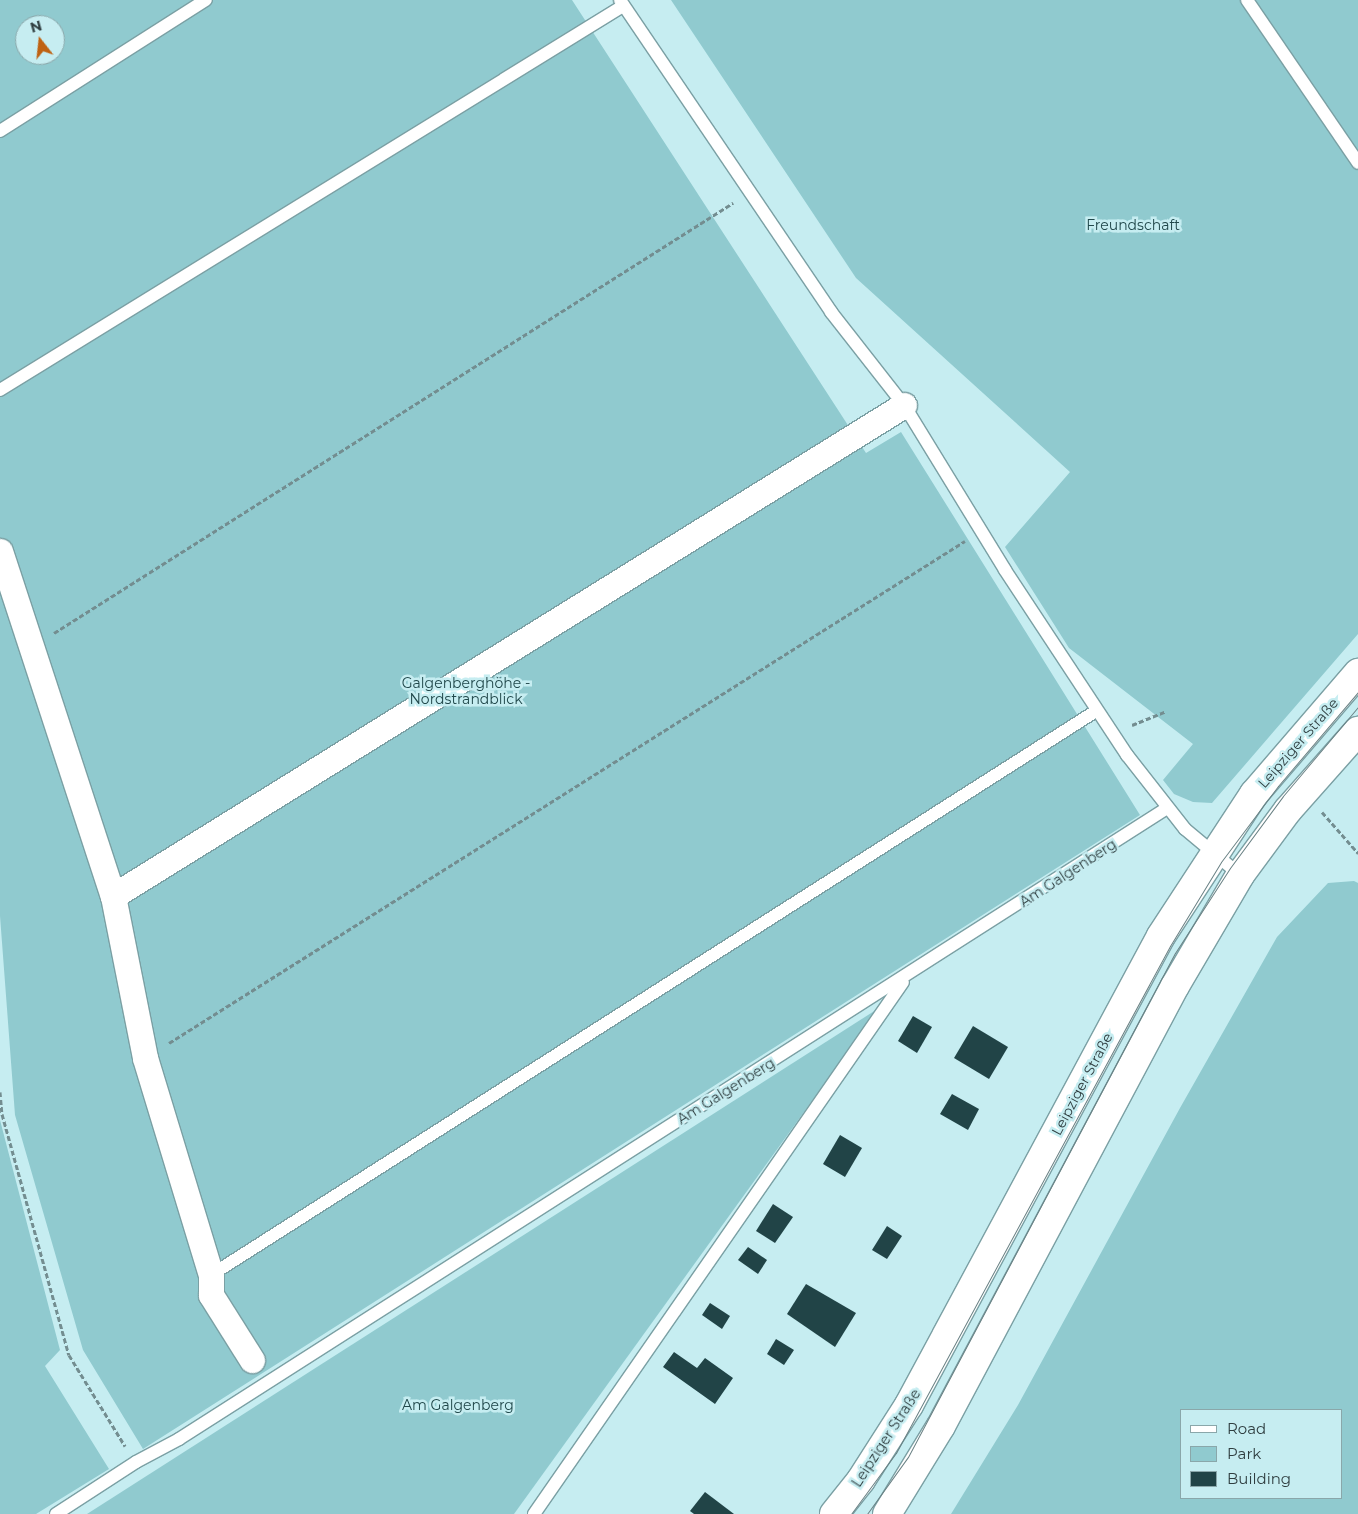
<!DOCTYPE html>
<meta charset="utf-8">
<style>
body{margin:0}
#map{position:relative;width:1358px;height:1514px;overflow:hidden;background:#c6edf1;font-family:Montserrat,sans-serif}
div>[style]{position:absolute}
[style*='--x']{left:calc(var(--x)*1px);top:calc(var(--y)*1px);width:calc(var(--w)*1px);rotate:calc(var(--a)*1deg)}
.green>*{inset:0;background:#90cacf}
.building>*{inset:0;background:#214447}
.path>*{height:3px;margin-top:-1.5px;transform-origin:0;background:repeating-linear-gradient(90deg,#738d90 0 5px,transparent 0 7.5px)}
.roads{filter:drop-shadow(1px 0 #7ba0a4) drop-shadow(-1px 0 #7ba0a4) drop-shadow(0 1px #7ba0a4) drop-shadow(0 -1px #7ba0a4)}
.service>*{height:12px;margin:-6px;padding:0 6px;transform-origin:6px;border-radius:6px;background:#fff}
.minor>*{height:25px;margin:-12.5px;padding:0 12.5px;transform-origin:12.5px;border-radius:12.5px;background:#fff}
.secondary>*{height:28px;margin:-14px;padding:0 14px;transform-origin:14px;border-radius:14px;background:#fff}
.tram>*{height:1px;margin:-0.5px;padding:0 0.5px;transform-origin:0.5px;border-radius:0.5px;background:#698184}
span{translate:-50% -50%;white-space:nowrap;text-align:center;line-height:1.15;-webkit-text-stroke:5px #c6edf1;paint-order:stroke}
.park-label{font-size:14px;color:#21484b}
.street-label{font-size:14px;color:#2f3e40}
.legend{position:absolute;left:1180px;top:1409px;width:162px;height:90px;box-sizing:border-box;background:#c6edf1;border:1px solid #8aa7aa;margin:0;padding:6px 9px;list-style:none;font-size:15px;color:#2f3e40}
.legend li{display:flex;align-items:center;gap:10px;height:25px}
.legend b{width:25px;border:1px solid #8aa7aa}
.north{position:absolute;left:15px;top:15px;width:50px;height:50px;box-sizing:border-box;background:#c6edf1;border:1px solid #8aa7aa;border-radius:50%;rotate:344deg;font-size:14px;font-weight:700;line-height:20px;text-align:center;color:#2f3e40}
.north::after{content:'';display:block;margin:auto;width:18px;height:22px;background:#bf6212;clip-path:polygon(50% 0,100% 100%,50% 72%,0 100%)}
</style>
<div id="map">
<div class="green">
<div style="clip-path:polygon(evenodd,0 0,572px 0,866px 453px,901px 432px,1140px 815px,143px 1449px,83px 1350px,15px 1115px,0 916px,0 0,25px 25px,55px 25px,55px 55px,25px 55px,25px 25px)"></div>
<div style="clip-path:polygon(671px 0,1358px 0,1358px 634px,1212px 803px,1193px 802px,1174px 794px,1163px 780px,1193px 744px,1069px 648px,1005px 547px,1070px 472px,856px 278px)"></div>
<div style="clip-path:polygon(evenodd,1354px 881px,1358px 883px,1358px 1514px,951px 1514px,1018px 1405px,1180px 1108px,1277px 937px,1328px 883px,1354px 881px,1342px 1410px,1342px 1498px,1182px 1498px,1182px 1410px,1342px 1410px)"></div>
<div style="clip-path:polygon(879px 1008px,514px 1514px,87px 1514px)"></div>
<div style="clip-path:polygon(0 1120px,60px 1350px,45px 1366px,109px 1469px,36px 1514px,0 1514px)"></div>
</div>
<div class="building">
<div style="clip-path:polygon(913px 1016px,932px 1027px,917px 1053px,898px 1041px)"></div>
<div style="clip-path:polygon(973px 1026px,1008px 1047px,989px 1079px,954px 1058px)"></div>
<div style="clip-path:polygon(952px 1094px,979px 1109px,968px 1130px,940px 1114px)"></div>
<div style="clip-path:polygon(840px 1135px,862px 1148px,845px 1177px,823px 1164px)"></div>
<div style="clip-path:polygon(773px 1204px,793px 1217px,775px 1243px,756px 1231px)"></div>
<div style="clip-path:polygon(887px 1226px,902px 1236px,887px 1259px,872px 1250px)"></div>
<div style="clip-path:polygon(748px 1247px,767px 1260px,758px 1274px,738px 1260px)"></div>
<div style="clip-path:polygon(806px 1284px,856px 1313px,835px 1347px,787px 1314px)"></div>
<div style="clip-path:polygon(710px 1303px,730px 1316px,722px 1329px,702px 1315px)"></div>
<div style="clip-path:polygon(776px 1339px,794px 1350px,784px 1365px,767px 1354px)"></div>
<div style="clip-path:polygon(674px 1352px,697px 1368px,705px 1358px,733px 1378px,715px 1404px,663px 1367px)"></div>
<div style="clip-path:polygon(705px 1492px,734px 1514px,694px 1514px,690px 1511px)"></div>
</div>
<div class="path">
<div style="--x:54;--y:633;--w:804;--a:-32.35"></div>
<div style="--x:1132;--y:725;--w:37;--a:-22"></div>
<div style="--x:1322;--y:812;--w:55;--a:48.7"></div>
<div style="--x:169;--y:1043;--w:941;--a:-32.24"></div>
<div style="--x:0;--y:1092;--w:22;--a:85"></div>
<div style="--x:2;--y:1114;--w:250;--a:74.5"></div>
<div style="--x:69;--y:1355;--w:107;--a:58.4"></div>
</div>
<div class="roads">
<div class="service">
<div style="--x:620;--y:0;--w:377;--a:55.9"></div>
<div style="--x:831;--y:312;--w:118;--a:51.9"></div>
<div style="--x:904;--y:405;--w:193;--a:58.5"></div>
<div style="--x:1005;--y:570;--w:222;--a:56.6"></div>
<div style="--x:1127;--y:755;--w:94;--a:51.9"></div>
<div style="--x:1185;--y:829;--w:72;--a:39.9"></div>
<div style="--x:1247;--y:0;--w:197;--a:55.7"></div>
<div style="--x:0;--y:131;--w:244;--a:-32.5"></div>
<div style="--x:0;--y:390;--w:732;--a:-31.65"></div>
<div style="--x:211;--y:1275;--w:1049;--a:-32.51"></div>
<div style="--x:56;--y:1514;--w:95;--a:-33"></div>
<div style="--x:136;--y:1462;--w:49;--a:-28.1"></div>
<div style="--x:179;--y:1439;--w:1172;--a:-32.56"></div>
<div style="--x:534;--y:1514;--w:647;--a:-55.25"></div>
</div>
<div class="minor">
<div style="--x:0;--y:551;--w:363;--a:71.9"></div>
<div style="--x:113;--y:896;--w:165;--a:78.8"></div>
<div style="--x:145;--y:1058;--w:227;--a:73.1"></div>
<div style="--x:211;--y:1275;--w:20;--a:90"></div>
<div style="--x:211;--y:1295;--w:77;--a:57.8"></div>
<div style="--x:113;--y:896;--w:931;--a:-31.83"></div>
</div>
<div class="secondary">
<div style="--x:834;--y:1514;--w:43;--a:-51.5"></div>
<div style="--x:861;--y:1480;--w:89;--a:-57.4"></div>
<div style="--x:909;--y:1405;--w:532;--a:-61.75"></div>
<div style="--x:1161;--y:936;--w:170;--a:-56.8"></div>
<div style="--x:1254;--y:794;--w:160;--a:-49.3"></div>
<div style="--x:887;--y:1514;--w:103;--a:-58.5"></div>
<div style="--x:941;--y:1426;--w:498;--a:-62"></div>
<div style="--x:1175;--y:986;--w:129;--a:-59.6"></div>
<div style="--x:1240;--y:875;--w:81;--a:-53.6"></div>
<div style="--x:1288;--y:810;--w:106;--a:-48.5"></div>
</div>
</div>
<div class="tram">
<div style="--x:851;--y:1514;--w:76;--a:-53.6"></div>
<div style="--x:896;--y:1453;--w:576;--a:-61.61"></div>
<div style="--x:1170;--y:946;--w:98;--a:-58.7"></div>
<div style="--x:1221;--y:862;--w:95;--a:-53.1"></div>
<div style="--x:1278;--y:786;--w:123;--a:-49.6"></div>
<div style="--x:867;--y:1514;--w:70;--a:-54.3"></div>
<div style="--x:908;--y:1457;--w:570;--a:-62.09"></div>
<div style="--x:1175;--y:953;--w:101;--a:-57.1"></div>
<div style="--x:1230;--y:868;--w:89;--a:-53.6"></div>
<div style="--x:1283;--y:796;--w:116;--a:-49.9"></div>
</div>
<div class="park-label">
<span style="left:1133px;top:225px">Freundschaft</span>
<span style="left:466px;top:691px">Galgenberghöhe -<br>Nordstrandblick</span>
<span style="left:458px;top:1405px">Am Galgenberg</span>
</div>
<div class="street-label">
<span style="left:1298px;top:743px;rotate:-49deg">Leipziger Straße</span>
<span style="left:1068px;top:873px;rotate:-33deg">Am Galgenberg</span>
<span style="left:1082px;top:1084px;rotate:-62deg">Leipziger Straße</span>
<span style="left:726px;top:1091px;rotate:-32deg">Am Galgenberg</span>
<span style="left:886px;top:1438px;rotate:-57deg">Leipziger Straße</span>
</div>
<ul class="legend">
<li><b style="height:6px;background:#fff"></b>Road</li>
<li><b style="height:14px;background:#90cacf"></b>Park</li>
<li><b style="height:14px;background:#214447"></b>Building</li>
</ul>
<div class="north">N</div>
</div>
